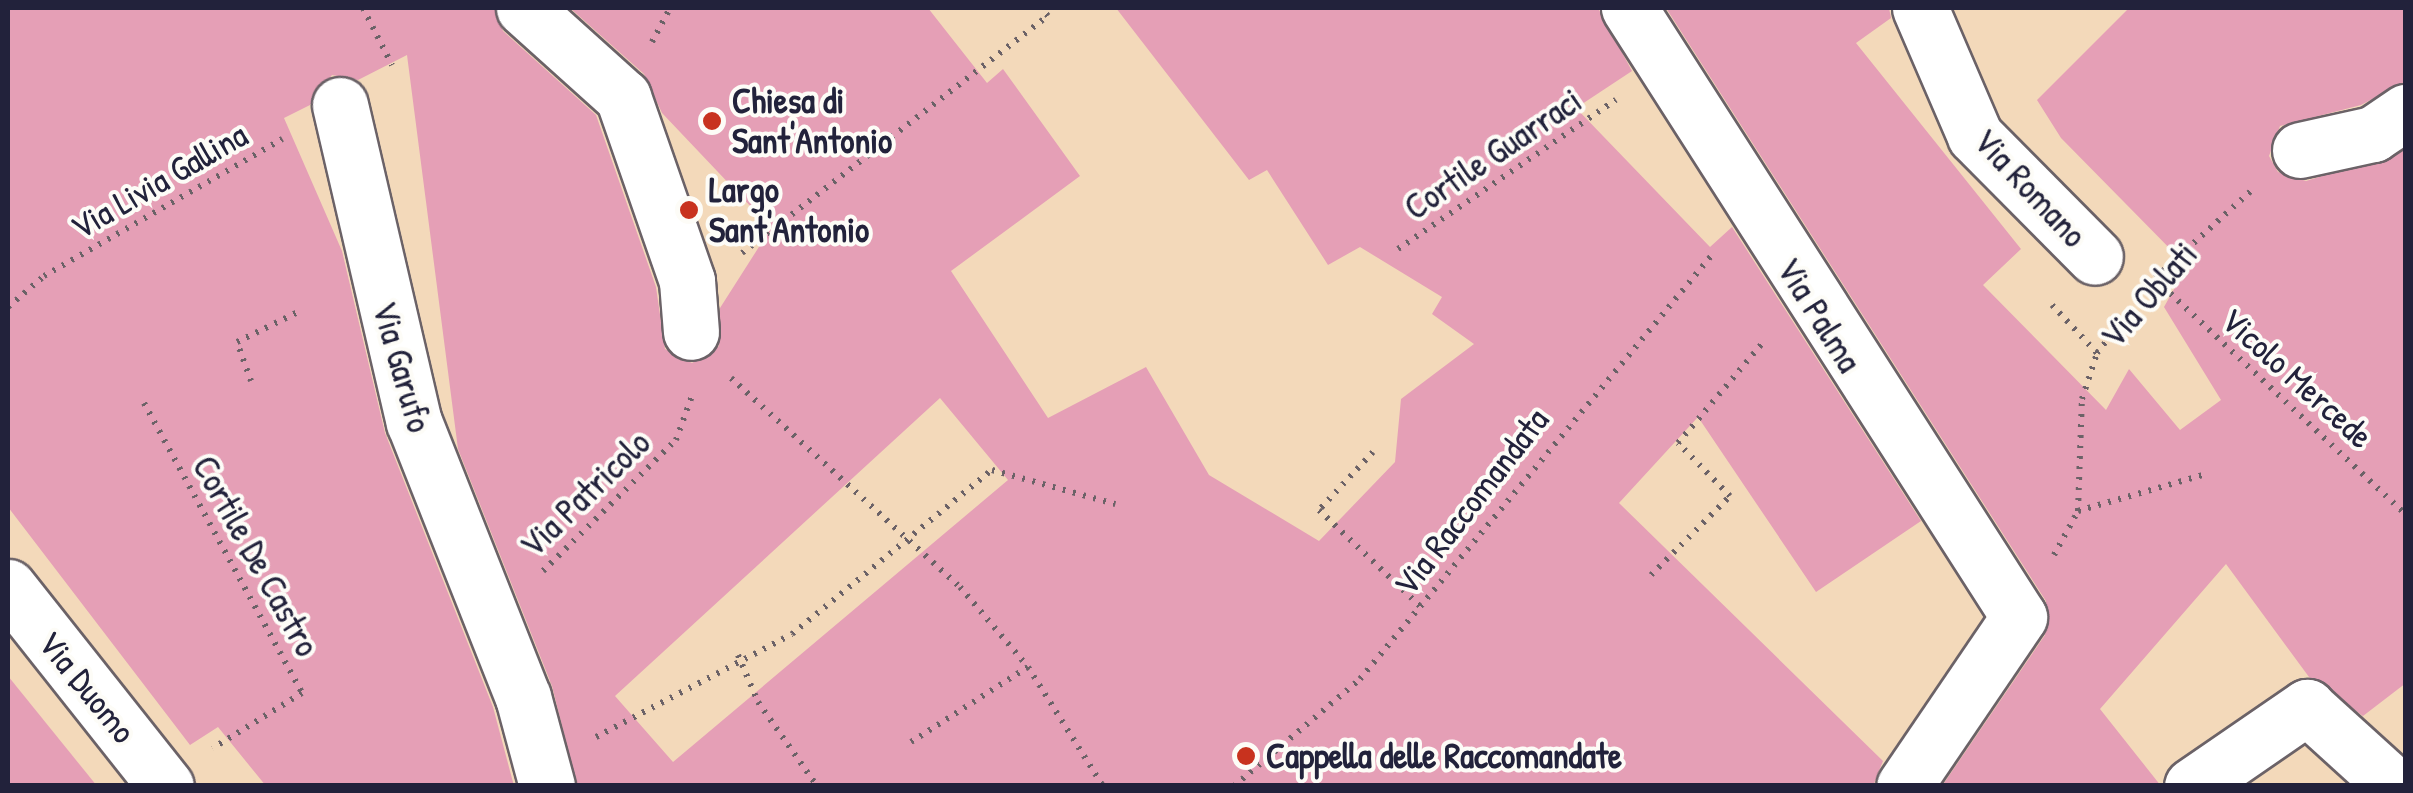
<!DOCTYPE html>
<style>
body{margin:0}
#map{position:relative;width:2413px;height:793px;overflow:hidden;background:#f3d9ba;font-family:"Patrick Hand",sans-serif}
div>[style]{position:absolute}
[style*='--x']{left:calc(var(--x)*1px);top:calc(var(--y)*1px);width:calc(var(--w)*1px);rotate:calc(var(--a)*1deg)}
.building>*{inset:0;background:#e59fb6}
.path>*{height:6px;margin-top:-3px;transform-origin:0;background:repeating-linear-gradient(90deg,#6b6267 0 2.5px,transparent 0 10.5px)}
.roads{filter:drop-shadow(2px 0 #6b6267) drop-shadow(-2px 0 #6b6267) drop-shadow(0 2px #6b6267) drop-shadow(0 -2px #6b6267)}
.minor>*{height:55px;margin:-27.5px;padding:0 27.5px;transform-origin:27.5px;border-radius:27.5px;background:#fff}
.dots>*{width:28px;height:28px;translate:-50% -50%;box-sizing:border-box;border:5px solid #fdfcf7;border-radius:50%}
span{translate:-50% -50%;white-space:nowrap;text-align:center;line-height:1.15;-webkit-text-stroke:8px #fdfcf7;paint-order:stroke}
.poi-label{font-size:35px;color:#22223b;font-weight:700}
.left{translate:0 -50%;text-align:left}
.street-label{font-size:35px;color:#22223b}
.frame{position:absolute;inset:0;border:10px solid #22223b;pointer-events:none}
</style>
<div id="map">
<div class="building">
<div style="clip-path:polygon(evenodd,8px 8px,494px 8px,503px 31px,596px 115px,656px 287px,665px 349px,692px 363px,719px 346px,720px 308px,771px 228px,662px 113px,644px 74px,570px 8px,928px 8px,987px 83px,1003px 69px,1080px 176px,951px 271px,1048px 418px,1146px 367px,1209px 475px,1319px 541px,1395px 462px,1401px 399px,1474px 344px,1432px 314px,1442px 297px,1360px 247px,1328px 265px,1267px 170px,1249px 180px,1116px 8px,1598px 8px,1632px 71px,1576px 108px,1710px 247px,1732px 227px,1921px 521px,1816px 592px,1698px 417px,1619px 503px,1883px 761px,1873px 786px,577px 786px,552px 686px,458px 449px,407px 55px,358px 80px,332px 75px,310px 105px,284px 118px,342px 251px,385px 433px,493px 707px,514px 786px,266px 786px,218px 727px,190px 745px,8px 507px,8px 8px,940px 398px,1008px 480px,673px 762px,615px 696px,940px 398px)"></div>
<div style="clip-path:polygon(1666px 8px,1889px 8px,1891px 18px,1856px 43px,2021px 249px,1983px 285px,2106px 410px,2129px 369px,2180px 430px,2221px 400px,2164px 307px,2187px 266px,2061px 138px,2037px 100px,2129px 8px,2406px 8px,2406px 81px,2361px 105px,2280px 126px,2269px 156px,2278px 172px,2306px 181px,2406px 150px,2406px 683px,2363px 716px,2309px 677px,2226px 564px,2100px 709px,2161px 786px,1942px 786px,2045px 635px,2046px 601px)"></div>
<div style="clip-path:polygon(8px 676px,97px 786px,8px 786px)"></div>
</div>
<div class="path">
<div style="--x:363;--y:8;--w:64;--a:63"></div>
<div style="--x:652;--y:42;--w:38;--a:-62"></div>
<div style="--x:1398;--y:249;--w:264;--a:-34.4"></div>
<div style="--x:742;--y:253;--w:387;--a:-37.8"></div>
<div style="--x:1048;--y:16;--w:11;--a:-131"></div>
<div style="--x:2155;--y:278;--w:132;--a:-42.2"></div>
<div style="--x:2155;--y:279;--w:345;--a:43.2"></div>
<div style="--x:2052;--y:305;--w:66;--a:46.8"></div>
<div style="--x:8;--y:307;--w:48;--a:-40.7"></div>
<div style="--x:44;--y:276;--w:275;--a:-29.9"></div>
<div style="--x:731;--y:378;--w:310;--a:42.4"></div>
<div style="--x:960;--y:587;--w:105;--a:49.6"></div>
<div style="--x:1028;--y:667;--w:141;--a:57.8"></div>
<div style="--x:251;--y:381;--w:41;--a:-109.7"></div>
<div style="--x:237;--y:342;--w:68;--a:-26.2"></div>
<div style="--x:144;--y:403;--w:330;--a:61.4"></div>
<div style="--x:302;--y:693;--w:105;--a:148.3"></div>
<div style="--x:1373;--y:452;--w:79;--a:133"></div>
<div style="--x:1319;--y:510;--w:142;--a:43.6"></div>
<div style="--x:2078;--y:511;--w:133;--a:-16.1"></div>
<div style="--x:2054;--y:555;--w:50;--a:-61.4"></div>
<div style="--x:2078;--y:511;--w:112;--a:-88"></div>
<div style="--x:2082;--y:399;--w:48;--a:-71.9"></div>
<div style="--x:2097;--y:353;--w:47;--a:-51.9"></div>
<div style="--x:543;--y:571;--w:187;--a:-44.6"></div>
<div style="--x:676;--y:440;--w:50;--a:-70.1"></div>
<div style="--x:1651;--y:575;--w:112;--a:-45"></div>
<div style="--x:1730;--y:496;--w:74;--a:-134.5"></div>
<div style="--x:1678;--y:443;--w:135;--a:-49.8"></div>
<div style="--x:738;--y:655;--w:51;--a:66.9"></div>
<div style="--x:758;--y:702;--w:103;--a:54.9"></div>
<div style="--x:596;--y:737;--w:221;--a:-27.7"></div>
<div style="--x:792;--y:634;--w:259;--a:-39.4"></div>
<div style="--x:992;--y:470;--w:128;--a:15.5"></div>
<div style="--x:911;--y:742;--w:139;--a:-32.7"></div>
<div style="--x:1234;--y:786;--w:165;--a:-40.3"></div>
<div style="--x:1360;--y:679;--w:550;--a:-50.31"></div>
</div>
<div class="roads">
<div class="minor">
<div style="--x:524;--y:8;--w:133;--a:42"></div>
<div style="--x:623;--y:97;--w:195;--a:70.8"></div>
<div style="--x:687;--y:281;--w:51;--a:85.5"></div>
<div style="--x:1629;--y:8;--w:723;--a:57.36"></div>
<div style="--x:2019;--y:617;--w:204;--a:124.2"></div>
<div style="--x:1920;--y:8;--w:139;--a:66.7"></div>
<div style="--x:1975;--y:136;--w:170;--a:45.2"></div>
<div style="--x:340;--y:105;--w:326;--a:76.9"></div>
<div style="--x:414;--y:422;--w:296;--a:68.4"></div>
<div style="--x:523;--y:697;--w:92;--a:74.9"></div>
<div style="--x:2300;--y:150;--w:75;--a:-12.4"></div>
<div style="--x:2373;--y:134;--w:40;--a:-34"></div>
<div style="--x:8;--y:587;--w:254;--a:51.6"></div>
<div style="--x:2192;--y:786;--w:140;--a:-34.5"></div>
<div style="--x:2307;--y:707;--w:118;--a:42.2"></div>
</div>
</div>
<div class="dots">
<div style="left:712px;top:121px;background:#c8321e"></div>
<div style="left:689px;top:210px;background:#c8321e"></div>
<div style="left:1246px;top:756px;background:#c8321e"></div>
</div>
<div class="poi-label">
<span class="left" style="left:732px;top:121px">Chiesa di<br>Sant'Antonio</span>
<span class="left" style="left:709px;top:210px">Largo<br>Sant'Antonio</span>
<span class="left" style="left:1266px;top:756px">Cappella delle Raccomandate</span>
</div>
<div class="street-label">
<span style="left:1493px;top:154px;rotate:-34deg">Cortile Guarraci</span>
<span style="left:159px;top:181px;rotate:-30deg">Via Livia Gallina</span>
<span style="left:2030px;top:188px;rotate:47deg">Via Romano</span>
<span style="left:2149px;top:295px;rotate:-49deg">Via Oblati</span>
<span style="left:1819px;top:315px;rotate:58deg">Via Palma</span>
<span style="left:402px;top:367px;rotate:74deg">Via Garufo</span>
<span style="left:2297px;top:378px;rotate:42deg">Vicolo Mercede</span>
<span style="left:585px;top:494px;rotate:-44deg">Via Patricolo</span>
<span style="left:1471px;top:502px;rotate:-52deg">Via Raccomandata</span>
<span style="left:256px;top:556px;rotate:61deg">Cortile De Castro</span>
<span style="left:87px;top:687px;rotate:51deg">Via Duomo</span>
</div>
<div class="frame"></div>
</div>
